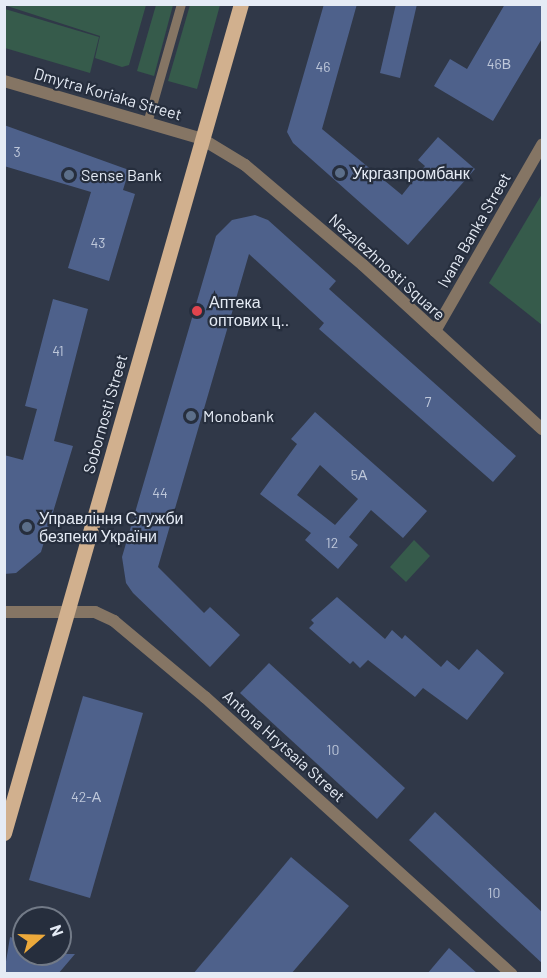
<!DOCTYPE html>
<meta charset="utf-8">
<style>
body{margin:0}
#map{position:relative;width:547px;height:978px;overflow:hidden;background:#303848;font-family:Barlow,sans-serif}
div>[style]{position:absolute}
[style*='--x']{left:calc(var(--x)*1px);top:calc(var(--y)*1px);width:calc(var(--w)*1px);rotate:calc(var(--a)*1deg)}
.green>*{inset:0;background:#365b4b}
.building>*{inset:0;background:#4e618b}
.service>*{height:9px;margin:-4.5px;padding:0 4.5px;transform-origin:4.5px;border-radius:4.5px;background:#857564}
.minor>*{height:12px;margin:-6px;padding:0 6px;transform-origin:6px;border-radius:6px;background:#857564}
.tertiary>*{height:12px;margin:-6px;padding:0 6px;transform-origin:6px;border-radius:6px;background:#857564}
.primary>*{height:15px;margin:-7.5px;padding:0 7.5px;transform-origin:7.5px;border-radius:7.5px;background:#d1b08e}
.dots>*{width:16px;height:16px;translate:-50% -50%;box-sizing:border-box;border:3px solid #262e3d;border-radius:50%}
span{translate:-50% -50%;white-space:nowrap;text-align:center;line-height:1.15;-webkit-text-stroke:4.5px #262e3d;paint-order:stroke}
.number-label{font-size:14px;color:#bfc8da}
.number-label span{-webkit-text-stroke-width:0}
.street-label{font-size:16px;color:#e5ebf5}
.poi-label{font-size:16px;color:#e5ebf5}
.left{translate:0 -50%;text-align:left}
.frame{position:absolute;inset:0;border:6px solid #e5ebf5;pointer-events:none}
.north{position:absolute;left:12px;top:906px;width:60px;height:60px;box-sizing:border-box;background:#262e3d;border:2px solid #727a87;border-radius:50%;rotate:70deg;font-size:16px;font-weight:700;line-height:24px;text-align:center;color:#e5ebf5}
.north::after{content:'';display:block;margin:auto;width:21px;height:27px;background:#eca93b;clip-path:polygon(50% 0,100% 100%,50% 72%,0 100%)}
</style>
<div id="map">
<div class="green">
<div style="clip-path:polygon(4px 5px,5px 4px,146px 5px,129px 65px,122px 67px,95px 58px,100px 36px)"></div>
<div style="clip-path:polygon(156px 5px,173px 5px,154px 76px,137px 71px)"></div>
<div style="clip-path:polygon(190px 5px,220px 5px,197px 89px,168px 81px)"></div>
<div style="clip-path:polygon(5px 9px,99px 37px,90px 73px,5px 48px)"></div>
<div style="clip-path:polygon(542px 194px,542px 325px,489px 283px)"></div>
<div style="clip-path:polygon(414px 540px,430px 556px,406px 582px,390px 567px)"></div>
</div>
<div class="building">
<div style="clip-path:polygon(324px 4px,357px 4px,322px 129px,402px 195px,425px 166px,418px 160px,438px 137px,475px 169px,408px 245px,293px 143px,287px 132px)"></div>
<div style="clip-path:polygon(396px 4px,417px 4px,400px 78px,380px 73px)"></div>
<div style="clip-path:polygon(505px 4px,543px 4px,543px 37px,493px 121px,434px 86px,450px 59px,467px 69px)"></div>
<div style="clip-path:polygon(4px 125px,129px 170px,123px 190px,135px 194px,109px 281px,68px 268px,91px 192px,4px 166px)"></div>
<div style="clip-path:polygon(255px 215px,268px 220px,336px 281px,329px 289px,516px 456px,493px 482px,319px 329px,324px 323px,249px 254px,158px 567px,204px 613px,210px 607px,240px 635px,210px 667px,133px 593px,126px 583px,122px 557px,216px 236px,232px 220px)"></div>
<div style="clip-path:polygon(53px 299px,88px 309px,54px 441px,73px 446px,41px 552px,16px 573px,4px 574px,4px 455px,23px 460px,37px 409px,25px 406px)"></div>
<div style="clip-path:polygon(evenodd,315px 412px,427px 511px,403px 538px,371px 510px,349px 537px,358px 545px,338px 569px,305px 540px,311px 533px,260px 494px,297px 444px,291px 439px,315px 412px,320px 465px,358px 499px,335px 525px,297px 495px,320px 465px)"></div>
<div style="clip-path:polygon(337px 597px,385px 639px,392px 630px,402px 639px,405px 635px,441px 667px,447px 660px,459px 670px,477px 649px,504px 673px,467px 720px,423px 688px,415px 697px,368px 660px,360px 668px,353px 661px,350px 664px,309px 628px,314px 623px,311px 620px)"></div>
<div style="clip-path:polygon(269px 663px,405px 788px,377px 819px,240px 693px)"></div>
<div style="clip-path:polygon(83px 696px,143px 713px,90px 898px,29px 880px)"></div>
<div style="clip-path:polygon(435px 812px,543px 913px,543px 964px,409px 840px)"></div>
<div style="clip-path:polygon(291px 857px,349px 906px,291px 974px,193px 974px)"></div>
<div style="clip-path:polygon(10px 937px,24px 941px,24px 954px,75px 954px,58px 974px,4px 974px)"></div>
<div style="clip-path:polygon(449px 948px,478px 974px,427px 974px)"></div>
</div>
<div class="service">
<div style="--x:147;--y:123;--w:124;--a:-74.1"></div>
</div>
<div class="minor">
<div style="--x:4;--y:81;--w:206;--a:16.3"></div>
<div style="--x:435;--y:331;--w:215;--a:-60.1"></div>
<div style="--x:4;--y:612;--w:91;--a:0"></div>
<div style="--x:95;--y:612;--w:21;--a:25"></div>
<div style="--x:114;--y:621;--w:119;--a:39.9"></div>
<div style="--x:205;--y:697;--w:413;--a:42.1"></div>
</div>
<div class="tertiary">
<div style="--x:202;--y:139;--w:50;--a:31.2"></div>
<div style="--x:245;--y:165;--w:155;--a:40.3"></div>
<div style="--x:363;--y:265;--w:243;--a:42.5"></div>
</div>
<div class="primary">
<div style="--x:4;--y:833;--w:862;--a:-74.05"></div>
</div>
<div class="dots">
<div style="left:340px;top:173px;background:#5c6f8a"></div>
<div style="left:69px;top:175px;background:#5c6f8a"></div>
<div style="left:197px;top:311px;background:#e0444e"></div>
<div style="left:191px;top:416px;background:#5c6f8a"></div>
<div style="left:27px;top:527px;background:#5c6f8a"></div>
</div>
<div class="number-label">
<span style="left:499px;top:64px">46В</span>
<span style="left:323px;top:67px">46</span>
<span style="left:17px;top:152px">3</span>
<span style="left:98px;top:243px">43</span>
<span style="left:58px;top:351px">41</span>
<span style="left:428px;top:402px">7</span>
<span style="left:359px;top:475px">5А</span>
<span style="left:160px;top:493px">44</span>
<span style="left:332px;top:543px">12</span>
<span style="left:333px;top:750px">10</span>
<span style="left:86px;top:797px">42-А</span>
<span style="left:494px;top:893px">10</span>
</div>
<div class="street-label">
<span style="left:108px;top:94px;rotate:16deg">Dmytra Koriaka Street</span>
<span style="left:474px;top:230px;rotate:-60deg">Ivana Banka Street</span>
<span style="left:387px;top:267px;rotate:42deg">Nezalezhnosti Square</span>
<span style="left:105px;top:414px;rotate:-74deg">Sobornosti Street</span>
<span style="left:284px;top:746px;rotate:42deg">Antona Hrytsaia Street</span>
</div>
<div class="poi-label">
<span class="left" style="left:352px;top:173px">Укргазпромбанк</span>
<span class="left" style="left:81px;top:175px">Sense Bank</span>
<span class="left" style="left:209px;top:311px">Аптека<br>оптових ц..</span>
<span class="left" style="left:203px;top:416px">Monobank</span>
<span class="left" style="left:39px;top:527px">Управління Служби<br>безпеки України</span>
</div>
<div class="frame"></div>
<div class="north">N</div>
</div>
